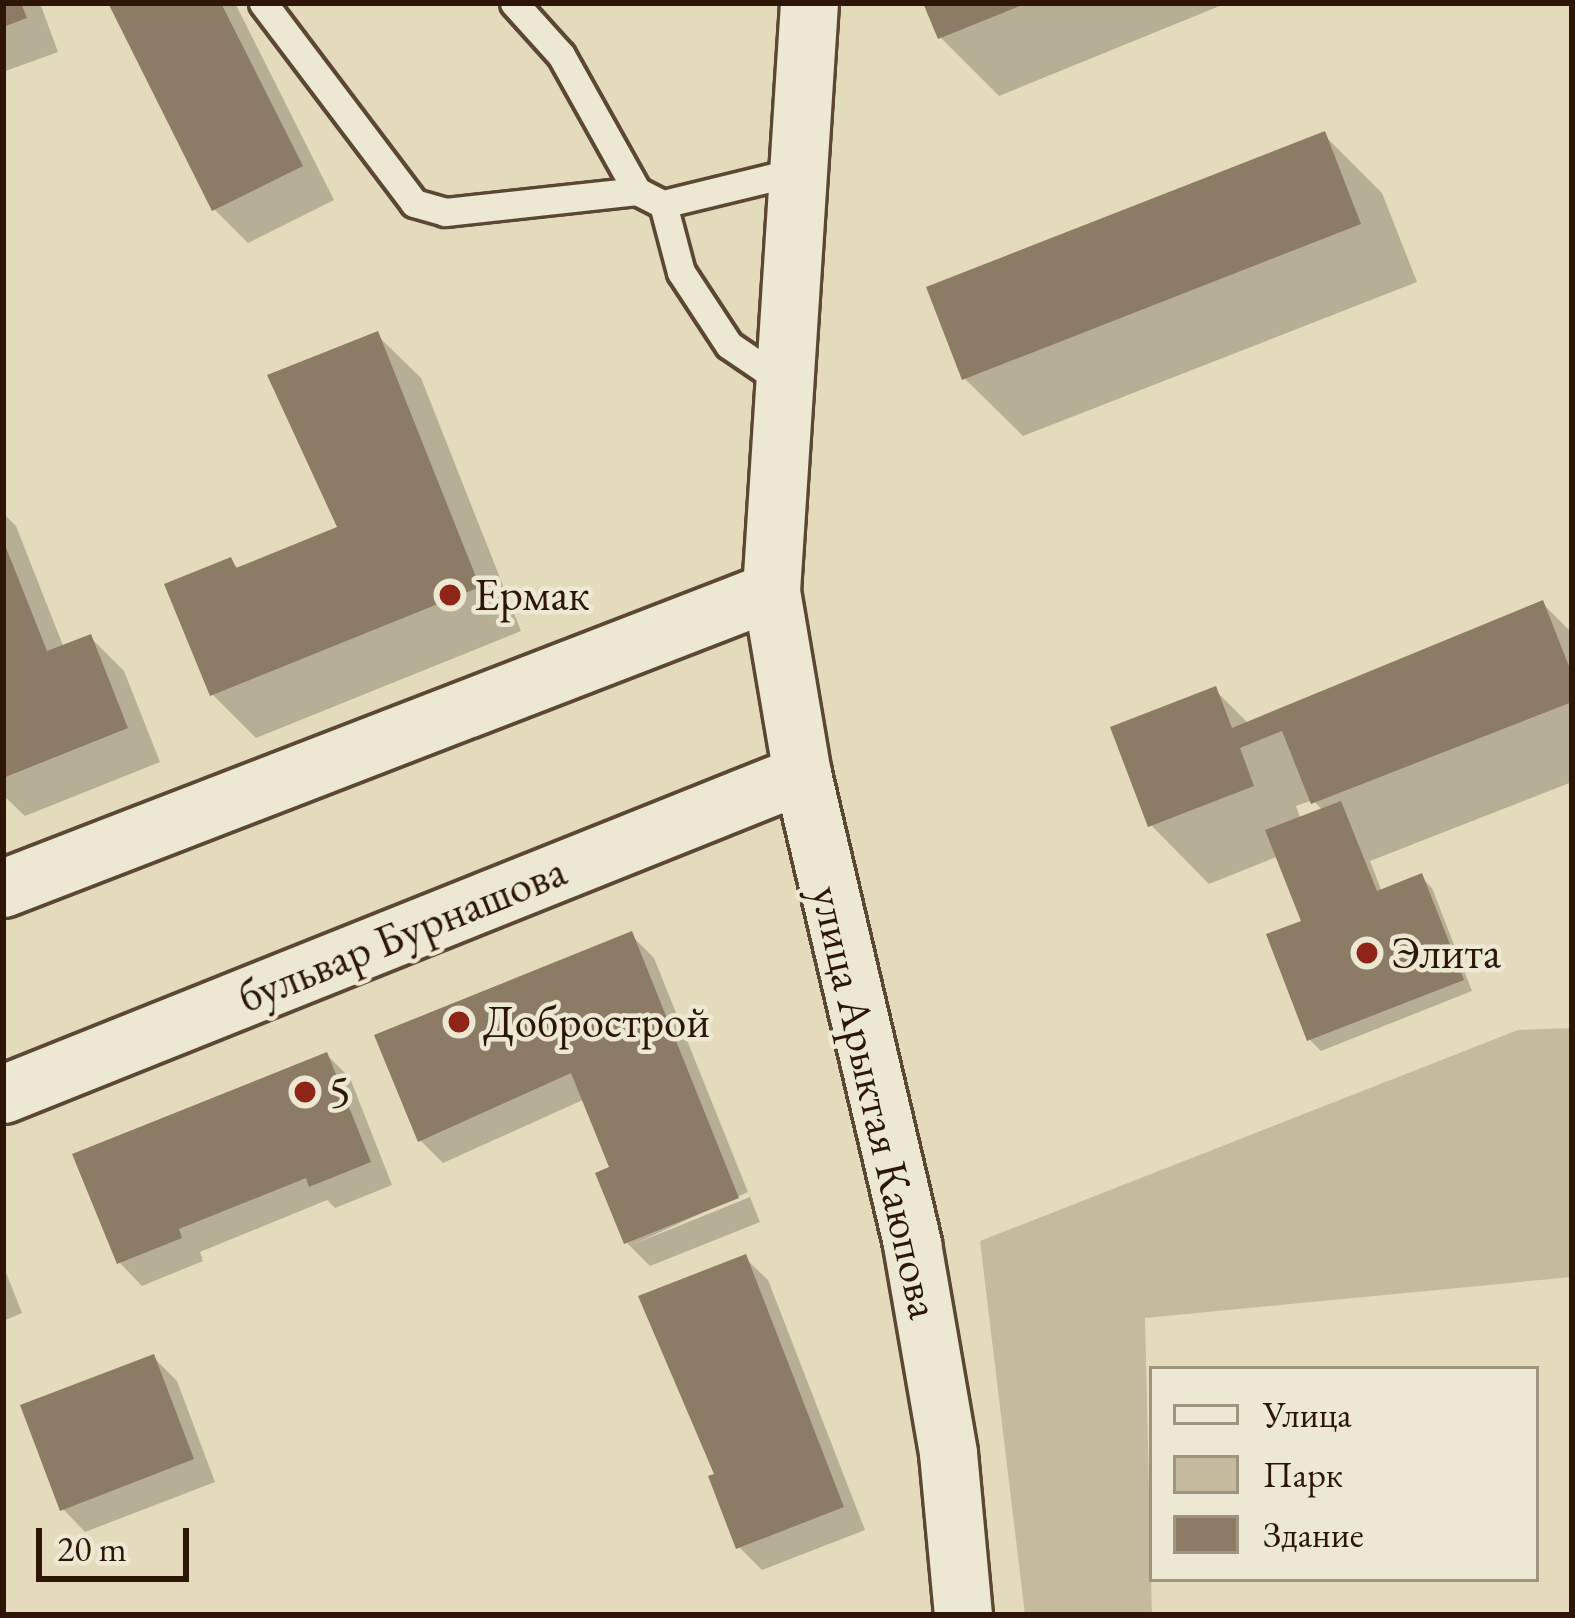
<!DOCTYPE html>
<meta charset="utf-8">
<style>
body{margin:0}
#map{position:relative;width:1575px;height:1618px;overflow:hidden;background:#e4dbbc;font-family:"EB Garamond",serif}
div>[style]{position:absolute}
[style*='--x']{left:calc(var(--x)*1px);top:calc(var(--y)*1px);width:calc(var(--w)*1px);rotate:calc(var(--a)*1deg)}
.green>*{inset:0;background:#c5ba9d}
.shadow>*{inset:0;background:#0003}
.building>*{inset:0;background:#8c7c65}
.roads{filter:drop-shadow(3px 0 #5b4734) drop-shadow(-3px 0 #5b4734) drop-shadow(0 3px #5b4734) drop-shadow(0 -3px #5b4734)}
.lane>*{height:27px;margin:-13.5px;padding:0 13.5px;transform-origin:13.5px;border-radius:13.5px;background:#ede8d3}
.street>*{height:57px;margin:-28.5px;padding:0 28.5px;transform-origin:28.5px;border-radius:28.5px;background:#ede8d3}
.dots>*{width:33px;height:33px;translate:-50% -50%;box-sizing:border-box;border:6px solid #ede8d3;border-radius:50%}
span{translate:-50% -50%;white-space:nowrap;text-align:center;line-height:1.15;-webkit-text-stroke:9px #ede8d3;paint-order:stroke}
.poi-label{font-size:45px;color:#2d1607}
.left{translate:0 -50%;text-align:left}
.street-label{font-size:45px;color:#2d1607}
.frame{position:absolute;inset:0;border:6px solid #2d1607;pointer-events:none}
.legend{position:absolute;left:1149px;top:1366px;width:390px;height:216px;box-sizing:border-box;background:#ede8d3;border:3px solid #a09481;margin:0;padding:15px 21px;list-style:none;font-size:36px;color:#2d1607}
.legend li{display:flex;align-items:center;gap:24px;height:60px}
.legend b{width:60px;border:3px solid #a09481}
.scale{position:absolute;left:36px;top:1528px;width:153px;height:54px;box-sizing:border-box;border:6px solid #2d1607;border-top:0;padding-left:15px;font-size:36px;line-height:42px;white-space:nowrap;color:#2d1607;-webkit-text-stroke:9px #ede8d3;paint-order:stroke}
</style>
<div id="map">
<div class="green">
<div style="clip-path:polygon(1572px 1028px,1572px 1277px,1145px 1318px,1152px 1615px,1025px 1615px,980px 1241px,1518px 1030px)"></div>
</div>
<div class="shadow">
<div style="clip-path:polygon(3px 3px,40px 3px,58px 52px,3px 72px)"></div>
<div style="clip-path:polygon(111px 3px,235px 3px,334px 200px,248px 243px,214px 209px)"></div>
<div style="clip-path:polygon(927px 3px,1227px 3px,999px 96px,941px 38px)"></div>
<div style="clip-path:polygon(1324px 135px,1382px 193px,1417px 282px,1023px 436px,964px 378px)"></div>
<div style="clip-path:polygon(377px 335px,421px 378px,521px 631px,256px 738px,212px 694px,230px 560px,240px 570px,341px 529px)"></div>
<div style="clip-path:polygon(3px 513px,16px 526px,64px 648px,90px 637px,124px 671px,160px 762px,25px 816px,3px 795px)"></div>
<div style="clip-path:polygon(evenodd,1542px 603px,1572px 633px,1572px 782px,1370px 861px,1382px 892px,1421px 877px,1432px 888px,1472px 991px,1321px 1051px,1310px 1040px,1305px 922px,1279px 856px,1209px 884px,1151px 825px,1215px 690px,1249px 724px,1542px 603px,1313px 800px,1323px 811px,1301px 820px,1296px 806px,1313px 800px)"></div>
<div style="clip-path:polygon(631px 935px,654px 958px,748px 1192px,634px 1244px,750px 1197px,760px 1222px,650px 1266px,627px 1243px,613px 1169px,585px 1099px,443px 1163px,420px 1140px)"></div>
<div style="clip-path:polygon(327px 1055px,350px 1078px,392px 1185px,335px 1208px,327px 1200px,200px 1252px,203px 1261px,142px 1286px,120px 1263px)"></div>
<div style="clip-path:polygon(745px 1258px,768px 1280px,865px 1530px,762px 1570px,739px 1547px)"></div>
<div style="clip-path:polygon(3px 1265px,22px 1313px,3px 1321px)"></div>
<div style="clip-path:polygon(154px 1358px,177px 1381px,215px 1482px,85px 1532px,63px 1509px)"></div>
</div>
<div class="building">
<div style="clip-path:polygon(3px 3px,21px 3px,27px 18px,3px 27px)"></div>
<div style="clip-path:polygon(108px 3px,221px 3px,303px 166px,212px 211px)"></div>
<div style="clip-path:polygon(923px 3px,1027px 3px,938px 39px)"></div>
<div style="clip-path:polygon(1325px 131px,1361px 224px,962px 380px,926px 287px)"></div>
<div style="clip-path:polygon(378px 331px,480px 587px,210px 696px,164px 584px,231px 557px,236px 568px,337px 527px,267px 375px)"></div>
<div style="clip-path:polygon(3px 540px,47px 651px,91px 634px,128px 728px,3px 778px)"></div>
<div style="clip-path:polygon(1543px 600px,1572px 674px,1572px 702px,1311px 804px,1282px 731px,1240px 748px,1254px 786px,1148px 827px,1110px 727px,1216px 686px,1232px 728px)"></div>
<div style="clip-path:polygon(1341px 801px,1377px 891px,1422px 873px,1464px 980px,1307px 1041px,1266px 934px,1301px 921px,1265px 830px)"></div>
<div style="clip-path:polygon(632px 931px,739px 1198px,624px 1244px,595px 1173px,609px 1167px,571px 1073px,418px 1142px,374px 1035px)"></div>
<div style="clip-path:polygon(327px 1052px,371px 1162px,309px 1187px,306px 1178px,179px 1229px,182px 1238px,117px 1264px,72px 1154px)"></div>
<div style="clip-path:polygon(746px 1254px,844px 1507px,736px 1549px,708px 1476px,714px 1474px,638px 1296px)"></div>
<div style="clip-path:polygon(154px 1354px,194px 1459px,60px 1511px,20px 1405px)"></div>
</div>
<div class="roads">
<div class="lane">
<div style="--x:263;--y:3;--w:251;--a:52.9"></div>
<div style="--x:414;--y:203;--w:32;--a:16"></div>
<div style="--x:445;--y:212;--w:193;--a:-6.2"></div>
<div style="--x:514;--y:3;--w:70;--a:47.9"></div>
<div style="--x:561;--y:55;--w:156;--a:60.8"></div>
<div style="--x:637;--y:191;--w:29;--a:27"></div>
<div style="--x:663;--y:204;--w:70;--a:75.2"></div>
<div style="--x:681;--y:272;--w:87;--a:56.7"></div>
<div style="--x:729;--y:345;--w:68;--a:34.2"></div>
<div style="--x:663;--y:204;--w:139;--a:-13.7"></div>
</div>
<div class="street">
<div style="--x:809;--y:3;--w:589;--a:93.7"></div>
<div style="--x:771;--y:591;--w:186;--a:80.4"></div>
<div style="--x:802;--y:774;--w:483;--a:76.8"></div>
<div style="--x:912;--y:1244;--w:212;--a:80.2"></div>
<div style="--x:948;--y:1453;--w:163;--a:84.7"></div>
<div style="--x:3;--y:888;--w:823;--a:-21.14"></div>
<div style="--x:3;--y:1094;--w:861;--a:-21.83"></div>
</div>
</div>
<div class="dots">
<div style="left:450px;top:595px;background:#8f2418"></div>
<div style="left:1367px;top:953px;background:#8f2418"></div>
<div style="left:459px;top:1022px;background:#8f2418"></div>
<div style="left:305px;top:1092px;background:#8f2418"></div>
</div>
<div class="poi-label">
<span class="left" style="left:474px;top:595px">Ермак</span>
<span class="left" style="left:1391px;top:953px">Элита</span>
<span class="left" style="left:483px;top:1022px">Добрострой</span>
<span class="left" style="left:329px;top:1092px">5</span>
</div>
<div class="street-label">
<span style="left:402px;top:934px;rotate:-22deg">бульвар Бурнашова</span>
<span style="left:876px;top:1102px;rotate:77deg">улица Арыктая Каюпова</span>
</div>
<div class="frame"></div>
<ul class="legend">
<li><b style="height:15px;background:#ede8d3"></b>Улица</li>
<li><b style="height:33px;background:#c5ba9d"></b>Парк</li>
<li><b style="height:33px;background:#8c7c65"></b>Здание</li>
</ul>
<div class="scale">20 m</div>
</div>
